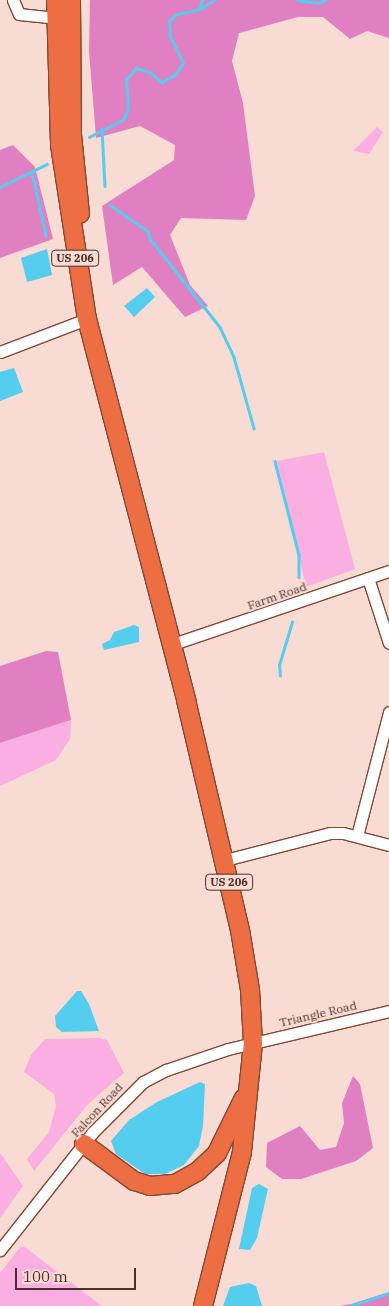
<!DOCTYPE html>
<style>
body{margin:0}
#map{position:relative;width:389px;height:1306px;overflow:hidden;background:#f8dbd2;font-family:"IBM Plex Serif",serif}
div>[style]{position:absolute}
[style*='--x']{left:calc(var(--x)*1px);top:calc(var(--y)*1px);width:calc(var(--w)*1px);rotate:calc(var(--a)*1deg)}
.green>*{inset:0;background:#fbaee2}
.forest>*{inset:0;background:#e080c3}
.water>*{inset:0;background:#55cdee}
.stream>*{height:2.5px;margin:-1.25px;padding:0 1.25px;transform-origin:1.25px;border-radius:1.25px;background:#55cdee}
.roads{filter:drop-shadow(1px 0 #834834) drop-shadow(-1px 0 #834834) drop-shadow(0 1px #834834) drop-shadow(0 -1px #834834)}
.minor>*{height:11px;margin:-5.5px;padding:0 5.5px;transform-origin:5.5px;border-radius:5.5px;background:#fff}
.highway>*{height:18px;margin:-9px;padding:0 9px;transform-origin:9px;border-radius:9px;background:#ec6e42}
span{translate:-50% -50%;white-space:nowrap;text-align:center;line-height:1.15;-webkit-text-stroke:4px #f8dbd2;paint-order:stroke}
.shield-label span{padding:1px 4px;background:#f8dbd2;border:1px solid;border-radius:4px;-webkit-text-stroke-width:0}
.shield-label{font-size:11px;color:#4c3027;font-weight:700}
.street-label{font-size:12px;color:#4c3027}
.scale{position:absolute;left:15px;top:1268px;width:121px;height:22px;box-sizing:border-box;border:2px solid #4c3027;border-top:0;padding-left:6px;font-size:15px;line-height:18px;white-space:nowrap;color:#4c3027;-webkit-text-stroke:4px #f8dbd2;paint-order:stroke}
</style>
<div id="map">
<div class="green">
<div style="clip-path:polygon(377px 127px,383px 132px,369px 154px,353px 151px)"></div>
<div style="clip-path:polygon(324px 452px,355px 569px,306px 587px,277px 461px)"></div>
<div style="clip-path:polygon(71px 720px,70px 739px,56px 760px,0 786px,0 743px)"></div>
<div style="clip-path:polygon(99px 1038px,107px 1040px,124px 1073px,88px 1104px,34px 1171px,27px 1159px,49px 1132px,56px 1106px,54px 1094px,24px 1072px,31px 1055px,45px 1039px)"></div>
<div style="clip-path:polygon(0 1153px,23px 1186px,0 1218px)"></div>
<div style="clip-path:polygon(21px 1246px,26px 1248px,102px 1306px,0 1306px,0 1273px)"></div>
</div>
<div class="forest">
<div style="clip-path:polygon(90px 0,389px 0,389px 38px,367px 31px,350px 39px,323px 17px,298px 17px,239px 33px,232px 61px,243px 103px,255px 196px,246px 220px,181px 218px,170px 235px,190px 285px,208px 306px,185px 317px,142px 267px,113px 285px,102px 206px,174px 160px,175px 145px,140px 126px,96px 138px,89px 51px)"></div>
<div style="clip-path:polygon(13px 145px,35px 167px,53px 239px,0 258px,0 150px)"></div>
<div style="clip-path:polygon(46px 651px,58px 652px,71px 720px,0 743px,0 666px)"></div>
<div style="clip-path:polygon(353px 1076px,360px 1084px,373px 1148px,356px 1161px,301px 1179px,282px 1179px,266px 1167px,267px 1143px,300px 1126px,320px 1150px,336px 1147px,344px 1123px,342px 1103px)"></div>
<div style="clip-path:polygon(389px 1292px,389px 1306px,339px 1306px,351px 1304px)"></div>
</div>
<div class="water">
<div style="clip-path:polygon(47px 249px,52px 275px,27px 282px,21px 258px)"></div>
<div style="clip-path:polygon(147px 288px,155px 297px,134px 317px,124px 306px)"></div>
<div style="clip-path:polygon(14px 368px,23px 392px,0 401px,0 372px)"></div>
<div style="clip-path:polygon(134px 625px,139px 627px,139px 642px,104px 650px,102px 644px,110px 640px,114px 632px)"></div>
<div style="clip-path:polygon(77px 991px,81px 991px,89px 1004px,99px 1031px,62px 1032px,56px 1027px,55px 1016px)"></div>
<div style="clip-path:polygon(200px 1082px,205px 1084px,203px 1126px,199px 1146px,184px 1165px,165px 1174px,145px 1174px,116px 1154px,111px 1141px,129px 1120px,157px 1102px)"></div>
<div style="clip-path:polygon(259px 1184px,268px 1189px,257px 1238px,250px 1250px,239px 1249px,252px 1188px)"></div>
<div style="clip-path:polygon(249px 1283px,256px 1286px,262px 1306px,223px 1306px,230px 1287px)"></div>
</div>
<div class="stream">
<div style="--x:297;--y:0;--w:21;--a:8"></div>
<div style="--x:318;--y:3;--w:8;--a:-23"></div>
<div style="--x:200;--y:8;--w:8;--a:-76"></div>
<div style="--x:102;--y:129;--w:57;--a:87"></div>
<div style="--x:89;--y:137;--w:38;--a:-27"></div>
<div style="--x:123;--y:120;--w:12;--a:-66"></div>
<div style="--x:128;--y:109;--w:29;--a:-94"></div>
<div style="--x:126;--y:80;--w:16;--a:-50"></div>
<div style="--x:136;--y:68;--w:15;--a:16"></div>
<div style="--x:150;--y:72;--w:16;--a:40"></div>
<div style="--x:162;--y:82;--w:15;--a:-28"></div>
<div style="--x:175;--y:75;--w:14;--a:-56"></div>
<div style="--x:183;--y:63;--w:30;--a:-116"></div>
<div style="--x:170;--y:36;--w:15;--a:-94"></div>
<div style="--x:169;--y:21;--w:11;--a:-41"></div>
<div style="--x:177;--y:14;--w:24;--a:-12"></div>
<div style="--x:200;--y:9;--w:17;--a:-33"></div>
<div style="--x:32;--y:172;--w:65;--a:77.5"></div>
<div style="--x:0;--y:187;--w:52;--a:-26.1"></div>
<div style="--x:110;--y:205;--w:46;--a:34.4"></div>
<div style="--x:148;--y:231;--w:9;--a:72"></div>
<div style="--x:151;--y:240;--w:111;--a:51.6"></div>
<div style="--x:220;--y:327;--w:33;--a:65"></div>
<div style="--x:234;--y:357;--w:74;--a:74.3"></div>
<div style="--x:275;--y:461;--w:97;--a:75.7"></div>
<div style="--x:299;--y:555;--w:22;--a:90"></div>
<div style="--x:280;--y:676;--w:11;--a:-95"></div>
<div style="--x:279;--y:665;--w:45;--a:-73.2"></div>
<div style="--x:350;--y:1306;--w:41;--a:-18.4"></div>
</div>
<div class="roads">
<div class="minor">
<div style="--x:13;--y:0;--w:15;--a:67"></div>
<div style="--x:19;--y:14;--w:37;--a:6"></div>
<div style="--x:0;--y:352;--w:93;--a:-20.8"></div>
<div style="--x:368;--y:578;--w:68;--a:72.1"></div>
<div style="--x:173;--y:644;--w:228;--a:-18.7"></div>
<div style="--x:357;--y:836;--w:128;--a:-75.5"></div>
<div style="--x:225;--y:860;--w:108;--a:-14.4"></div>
<div style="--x:330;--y:833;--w:13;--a:0"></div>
<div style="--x:343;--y:833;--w:48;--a:14.6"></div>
<div style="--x:0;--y:1250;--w:149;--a:-51.8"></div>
<div style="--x:92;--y:1133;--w:72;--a:-45"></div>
<div style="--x:143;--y:1082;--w:26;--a:-28"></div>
<div style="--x:166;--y:1070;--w:65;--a:-18.7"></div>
<div style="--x:228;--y:1049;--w:165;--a:-13.3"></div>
</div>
<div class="highway">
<div style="--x:56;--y:0;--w:145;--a:88.4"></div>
<div style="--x:60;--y:145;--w:176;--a:81.2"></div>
<div style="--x:87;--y:319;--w:394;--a:75.4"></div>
<div style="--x:186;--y:700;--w:236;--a:76.8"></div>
<div style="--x:240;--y:930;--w:61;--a:80.5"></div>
<div style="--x:250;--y:990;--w:53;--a:86.8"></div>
<div style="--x:253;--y:1043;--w:110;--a:95.8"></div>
<div style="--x:242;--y:1152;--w:159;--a:104.2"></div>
<div style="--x:71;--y:0;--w:135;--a:89.6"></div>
<div style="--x:72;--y:135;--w:79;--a:84.2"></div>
<div style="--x:84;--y:1144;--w:62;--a:36.5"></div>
<div style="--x:134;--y:1181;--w:17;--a:17"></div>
<div style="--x:150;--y:1186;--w:25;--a:-5"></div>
<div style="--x:175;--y:1184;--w:26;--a:-29"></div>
<div style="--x:198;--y:1171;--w:26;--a:-43"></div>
<div style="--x:217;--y:1153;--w:61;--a:-63.9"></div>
</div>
</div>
<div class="shield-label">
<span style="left:75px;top:258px">US 206</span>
<span style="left:229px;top:882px">US 206</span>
</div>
<div class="street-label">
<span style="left:277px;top:596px;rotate:-19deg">Farm Road</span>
<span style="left:318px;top:1014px;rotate:-13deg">Triangle Road</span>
<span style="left:97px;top:1110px;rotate:-47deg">Falcon Road</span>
</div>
<div class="scale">100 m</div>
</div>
